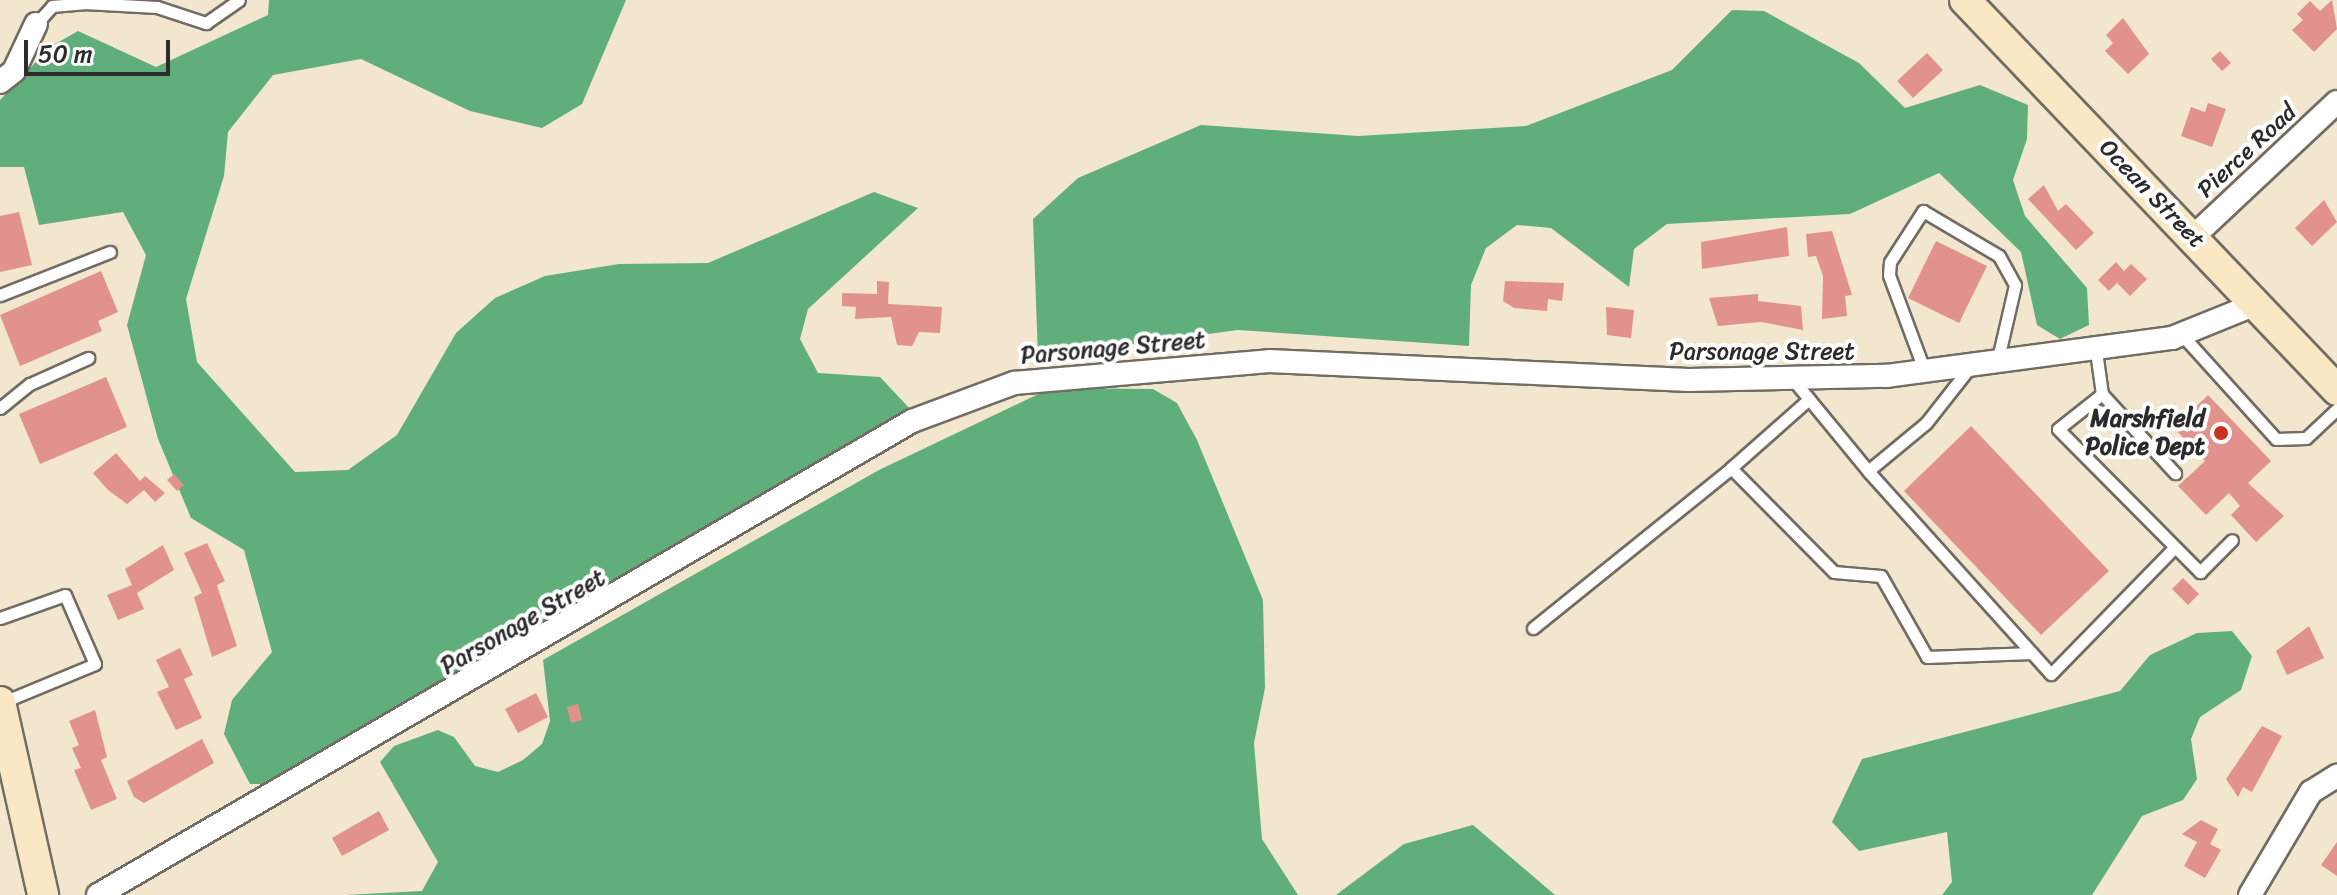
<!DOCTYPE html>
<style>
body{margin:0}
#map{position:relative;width:2337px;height:895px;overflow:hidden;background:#f2e6ce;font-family:Sriracha,sans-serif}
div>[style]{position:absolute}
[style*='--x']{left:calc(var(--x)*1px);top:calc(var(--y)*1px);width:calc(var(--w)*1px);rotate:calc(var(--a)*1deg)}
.forest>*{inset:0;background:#60af7a}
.building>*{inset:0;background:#e1928d}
.roads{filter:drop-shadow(2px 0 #716c64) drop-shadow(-2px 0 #716c64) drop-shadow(0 2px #716c64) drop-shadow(0 -2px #716c64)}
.lane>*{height:11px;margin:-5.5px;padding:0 5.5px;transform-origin:5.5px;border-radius:5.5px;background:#fff}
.street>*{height:22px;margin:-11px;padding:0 11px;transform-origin:11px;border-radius:11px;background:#fff}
.secondary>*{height:30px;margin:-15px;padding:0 15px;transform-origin:15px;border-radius:15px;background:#fae7c3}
.dots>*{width:22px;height:22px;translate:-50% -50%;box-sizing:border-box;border:4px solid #fff;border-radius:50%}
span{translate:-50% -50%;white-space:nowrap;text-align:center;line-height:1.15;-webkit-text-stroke:8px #fff;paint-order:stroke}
.street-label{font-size:24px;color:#2b2b2b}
.poi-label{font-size:24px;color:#2b2b2b;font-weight:700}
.right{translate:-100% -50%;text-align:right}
.scale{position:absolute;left:24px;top:40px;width:146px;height:36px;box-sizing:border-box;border:4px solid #2b2b2b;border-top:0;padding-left:10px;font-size:24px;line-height:28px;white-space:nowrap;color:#2b2b2b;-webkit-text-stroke:6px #fff;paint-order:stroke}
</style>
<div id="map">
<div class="forest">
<div style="clip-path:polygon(269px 0,626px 0,582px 104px,542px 128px,470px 111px,361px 59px,273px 75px,228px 132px,224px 176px,186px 299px,197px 362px,295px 472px,348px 470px,397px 435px,456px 333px,495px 298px,545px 276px,619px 264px,708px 263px,874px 192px,918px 208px,808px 309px,800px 339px,818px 373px,880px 377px,912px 411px,275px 784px,250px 784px,224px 734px,232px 700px,272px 652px,244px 550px,191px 518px,158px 439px,127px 325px,146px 255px,123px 212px,39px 225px,24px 167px,0 167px,0 100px,50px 47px,78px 31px,156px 67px,268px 15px)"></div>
<div style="clip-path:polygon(1732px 10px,1764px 11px,1859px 63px,1905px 108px,1980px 85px,2028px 105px,2027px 139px,2013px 180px,2025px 216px,2087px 288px,2089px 325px,2060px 339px,2037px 325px,2021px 252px,1939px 173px,1850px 214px,1667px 224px,1634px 249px,1629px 287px,1551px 228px,1517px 225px,1486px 248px,1471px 285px,1469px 346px,1238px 330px,1038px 357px,1033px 219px,1078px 178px,1201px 125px,1358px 136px,1526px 126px,1672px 70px)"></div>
<div style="clip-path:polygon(1051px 388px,1153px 389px,1177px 403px,1197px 440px,1263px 600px,1265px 688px,1254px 743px,1262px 839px,1298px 895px,345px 895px,422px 891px,438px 862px,380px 762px,394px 746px,438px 730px,454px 737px,475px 766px,498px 772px,523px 760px,542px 744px,550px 721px,543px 660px,879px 470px)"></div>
<div style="clip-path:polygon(2232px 631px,2252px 656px,2241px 690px,2200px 717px,2191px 739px,2197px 779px,2183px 800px,2142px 816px,2092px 895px,1942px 895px,1952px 882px,1947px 832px,1859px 851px,1832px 822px,1862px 759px,2120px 691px,2150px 655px,2197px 633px)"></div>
<div style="clip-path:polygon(1473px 825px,1555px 895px,1336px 895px,1404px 844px)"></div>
</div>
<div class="building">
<div style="clip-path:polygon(2332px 0,2337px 29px,2314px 52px,2292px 30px,2303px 20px,2297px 14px,2310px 1px,2320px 11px)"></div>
<div style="clip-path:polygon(2123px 18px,2149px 54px,2128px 74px,2105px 51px,2113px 43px,2106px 35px)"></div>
<div style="clip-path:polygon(2220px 51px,2231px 63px,2222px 71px,2211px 59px)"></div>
<div style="clip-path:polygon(1927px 53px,1943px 70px,1913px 98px,1897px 81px)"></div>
<div style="clip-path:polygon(2208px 103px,2226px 109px,2212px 147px,2181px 136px,2191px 107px,2205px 112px)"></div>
<div style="clip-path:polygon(2044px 185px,2058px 211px,2066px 204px,2094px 233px,2076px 250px,2028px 199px)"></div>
<div style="clip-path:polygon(2324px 200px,2337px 222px,2312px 246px,2295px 228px)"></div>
<div style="clip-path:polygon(19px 212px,32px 265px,0 272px,0 216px)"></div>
<div style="clip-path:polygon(1787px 227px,1789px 256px,1702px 269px,1701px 242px)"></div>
<div style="clip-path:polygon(1832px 231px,1852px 295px,1845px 296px,1847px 316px,1822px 319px,1823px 276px,1816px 256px,1808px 257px,1806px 234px)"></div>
<div style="clip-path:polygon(1936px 241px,1987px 266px,1959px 323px,1908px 298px)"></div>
<div style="clip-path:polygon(2116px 262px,2124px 271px,2131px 264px,2147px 279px,2130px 296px,2117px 283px,2109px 291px,2098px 280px)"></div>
<div style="clip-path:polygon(101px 271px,118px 312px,98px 321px,102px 331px,20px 366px,0 315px)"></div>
<div style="clip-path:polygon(877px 281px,889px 282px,888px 304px,942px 307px,940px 333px,919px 332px,912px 346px,897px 345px,891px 317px,855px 319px,856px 307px,842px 306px,842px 293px,877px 294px)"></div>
<div style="clip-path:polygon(1505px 281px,1564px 283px,1562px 301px,1548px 299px,1547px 311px,1514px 308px,1503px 301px)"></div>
<div style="clip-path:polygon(1758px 294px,1758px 301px,1801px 306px,1803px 330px,1761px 322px,1718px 326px,1709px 298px)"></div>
<div style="clip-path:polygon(1606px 307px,1634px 310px,1631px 338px,1607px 335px)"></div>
<div style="clip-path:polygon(106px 377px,127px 427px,40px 464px,19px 414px)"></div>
<div style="clip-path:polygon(2208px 395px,2271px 461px,2248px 483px,2284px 516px,2256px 542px,2231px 515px,2240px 506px,2229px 493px,2206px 515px,2178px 486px,2205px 461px,2174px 428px)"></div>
<div style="clip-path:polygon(1971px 426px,2109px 571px,2041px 635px,1904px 491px)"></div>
<div style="clip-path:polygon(116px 453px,140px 481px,145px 476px,165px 493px,155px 502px,144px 490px,127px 504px,108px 490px,93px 473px)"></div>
<div style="clip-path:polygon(174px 474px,184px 485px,177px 491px,167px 480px)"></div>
<div style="clip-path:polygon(207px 543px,225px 581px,217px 585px,237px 646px,212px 657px,194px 597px,202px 593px,184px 553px)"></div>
<div style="clip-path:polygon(163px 545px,174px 570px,137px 593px,144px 609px,118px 620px,107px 595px,132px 585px,125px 569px)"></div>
<div style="clip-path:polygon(2183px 578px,2199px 594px,2188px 605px,2172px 589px)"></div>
<div style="clip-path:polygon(2309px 626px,2324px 658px,2287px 675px,2276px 651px)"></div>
<div style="clip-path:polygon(180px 648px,193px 675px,184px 679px,202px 718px,176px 730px,157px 692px,169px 687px,156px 660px)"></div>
<div style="clip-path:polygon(536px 693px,548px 717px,518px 733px,505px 709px)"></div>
<div style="clip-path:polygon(578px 704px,582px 720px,571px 723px,567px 707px)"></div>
<div style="clip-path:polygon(95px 710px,107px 757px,101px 760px,117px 799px,91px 810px,74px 770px,81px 768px,72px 748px,79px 745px,69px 721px)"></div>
<div style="clip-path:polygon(2262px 726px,2282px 736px,2252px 792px,2243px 787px,2238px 797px,2226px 779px)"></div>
<div style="clip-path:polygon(202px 739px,214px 763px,144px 803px,134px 797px,127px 781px)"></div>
<div style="clip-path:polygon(379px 811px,389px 830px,342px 856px,332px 838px)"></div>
<div style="clip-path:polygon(2201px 820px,2218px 829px,2210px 844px,2221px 850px,2205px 878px,2184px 866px,2197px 842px,2182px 834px)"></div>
<div style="clip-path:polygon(2337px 842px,2337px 876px,2321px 865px)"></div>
</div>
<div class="roads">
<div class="lane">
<div style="--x:36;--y:24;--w:24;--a:-48"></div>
<div style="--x:52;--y:6;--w:32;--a:-5"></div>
<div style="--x:84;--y:3;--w:73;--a:3.1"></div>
<div style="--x:157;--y:7;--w:52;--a:18.1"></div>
<div style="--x:206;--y:23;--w:40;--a:-34.9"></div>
<div style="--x:0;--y:295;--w:118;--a:-21.4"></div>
<div style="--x:2182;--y:335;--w:140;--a:47.9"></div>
<div style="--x:2276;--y:439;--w:30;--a:-2"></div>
<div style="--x:2306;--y:438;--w:42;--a:-43.1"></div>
<div style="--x:2096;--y:351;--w:43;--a:82.1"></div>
<div style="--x:2102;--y:394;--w:108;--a:47.3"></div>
<div style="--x:1970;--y:367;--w:71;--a:128.2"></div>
<div style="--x:1926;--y:423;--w:75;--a:140.4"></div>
<div style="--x:1868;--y:471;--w:273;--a:48"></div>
<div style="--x:2051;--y:674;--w:177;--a:-45.7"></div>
<div style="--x:1925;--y:372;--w:103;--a:-110.4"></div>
<div style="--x:1889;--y:275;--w:13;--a:-86"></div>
<div style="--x:1890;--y:262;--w:61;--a:-57.1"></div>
<div style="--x:1923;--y:211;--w:88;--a:30.6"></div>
<div style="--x:1999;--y:256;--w:33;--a:61"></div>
<div style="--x:2015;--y:285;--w:80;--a:103"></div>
<div style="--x:1795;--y:382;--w:115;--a:50.6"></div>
<div style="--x:2102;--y:394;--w:56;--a:141.5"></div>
<div style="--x:2058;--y:429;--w:202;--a:45.2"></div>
<div style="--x:2200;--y:572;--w:45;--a:-45"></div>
<div style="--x:1809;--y:399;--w:104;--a:138.5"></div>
<div style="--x:1731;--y:468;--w:146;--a:45.3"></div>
<div style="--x:1834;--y:572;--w:47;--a:4.9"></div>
<div style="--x:1881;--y:576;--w:93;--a:60.4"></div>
<div style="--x:1927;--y:657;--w:105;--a:-2.2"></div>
<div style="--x:0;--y:408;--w:38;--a:-39"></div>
<div style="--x:30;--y:384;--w:64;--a:-24.1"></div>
<div style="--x:0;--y:618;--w:69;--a:-19.5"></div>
<div style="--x:65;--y:595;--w:75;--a:66.5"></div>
<div style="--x:95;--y:664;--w:102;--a:157.5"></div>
<div style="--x:1533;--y:628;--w:255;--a:-38.9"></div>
</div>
<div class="street">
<div style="--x:0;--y:82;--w:18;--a:-38"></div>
<div style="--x:14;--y:71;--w:52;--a:-64.9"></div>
<div style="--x:2193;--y:237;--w:197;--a:-43.2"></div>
<div style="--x:98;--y:895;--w:942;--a:-30.21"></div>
<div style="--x:912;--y:421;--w:109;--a:-20.4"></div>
<div style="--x:1014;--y:383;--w:256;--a:-4.9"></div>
<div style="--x:1269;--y:361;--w:420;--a:2.6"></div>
<div style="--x:1689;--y:380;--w:198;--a:-1.2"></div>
<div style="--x:1887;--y:376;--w:288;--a:-7.6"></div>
<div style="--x:2172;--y:338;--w:91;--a:-22"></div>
<div style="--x:2250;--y:895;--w:120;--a:-59.4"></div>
<div style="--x:2311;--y:792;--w:31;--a:-32"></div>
</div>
<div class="secondary">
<div style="--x:1965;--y:0;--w:539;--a:46.35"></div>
<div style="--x:0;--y:702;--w:198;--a:77.4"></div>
</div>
</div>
<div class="dots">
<div style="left:2221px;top:433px;background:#c8321e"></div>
</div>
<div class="street-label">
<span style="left:2247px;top:151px;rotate:-43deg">Pierce Road</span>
<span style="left:2152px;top:194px;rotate:46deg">Ocean Street</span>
<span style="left:1113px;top:348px;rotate:-5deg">Parsonage Street</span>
<span style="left:1762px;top:352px">Parsonage Street</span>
<span style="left:523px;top:622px;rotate:-30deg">Parsonage Street</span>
</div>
<div class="poi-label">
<span class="right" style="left:2205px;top:433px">Marshfield<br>Police Dept</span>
</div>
<div class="scale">50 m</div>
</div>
